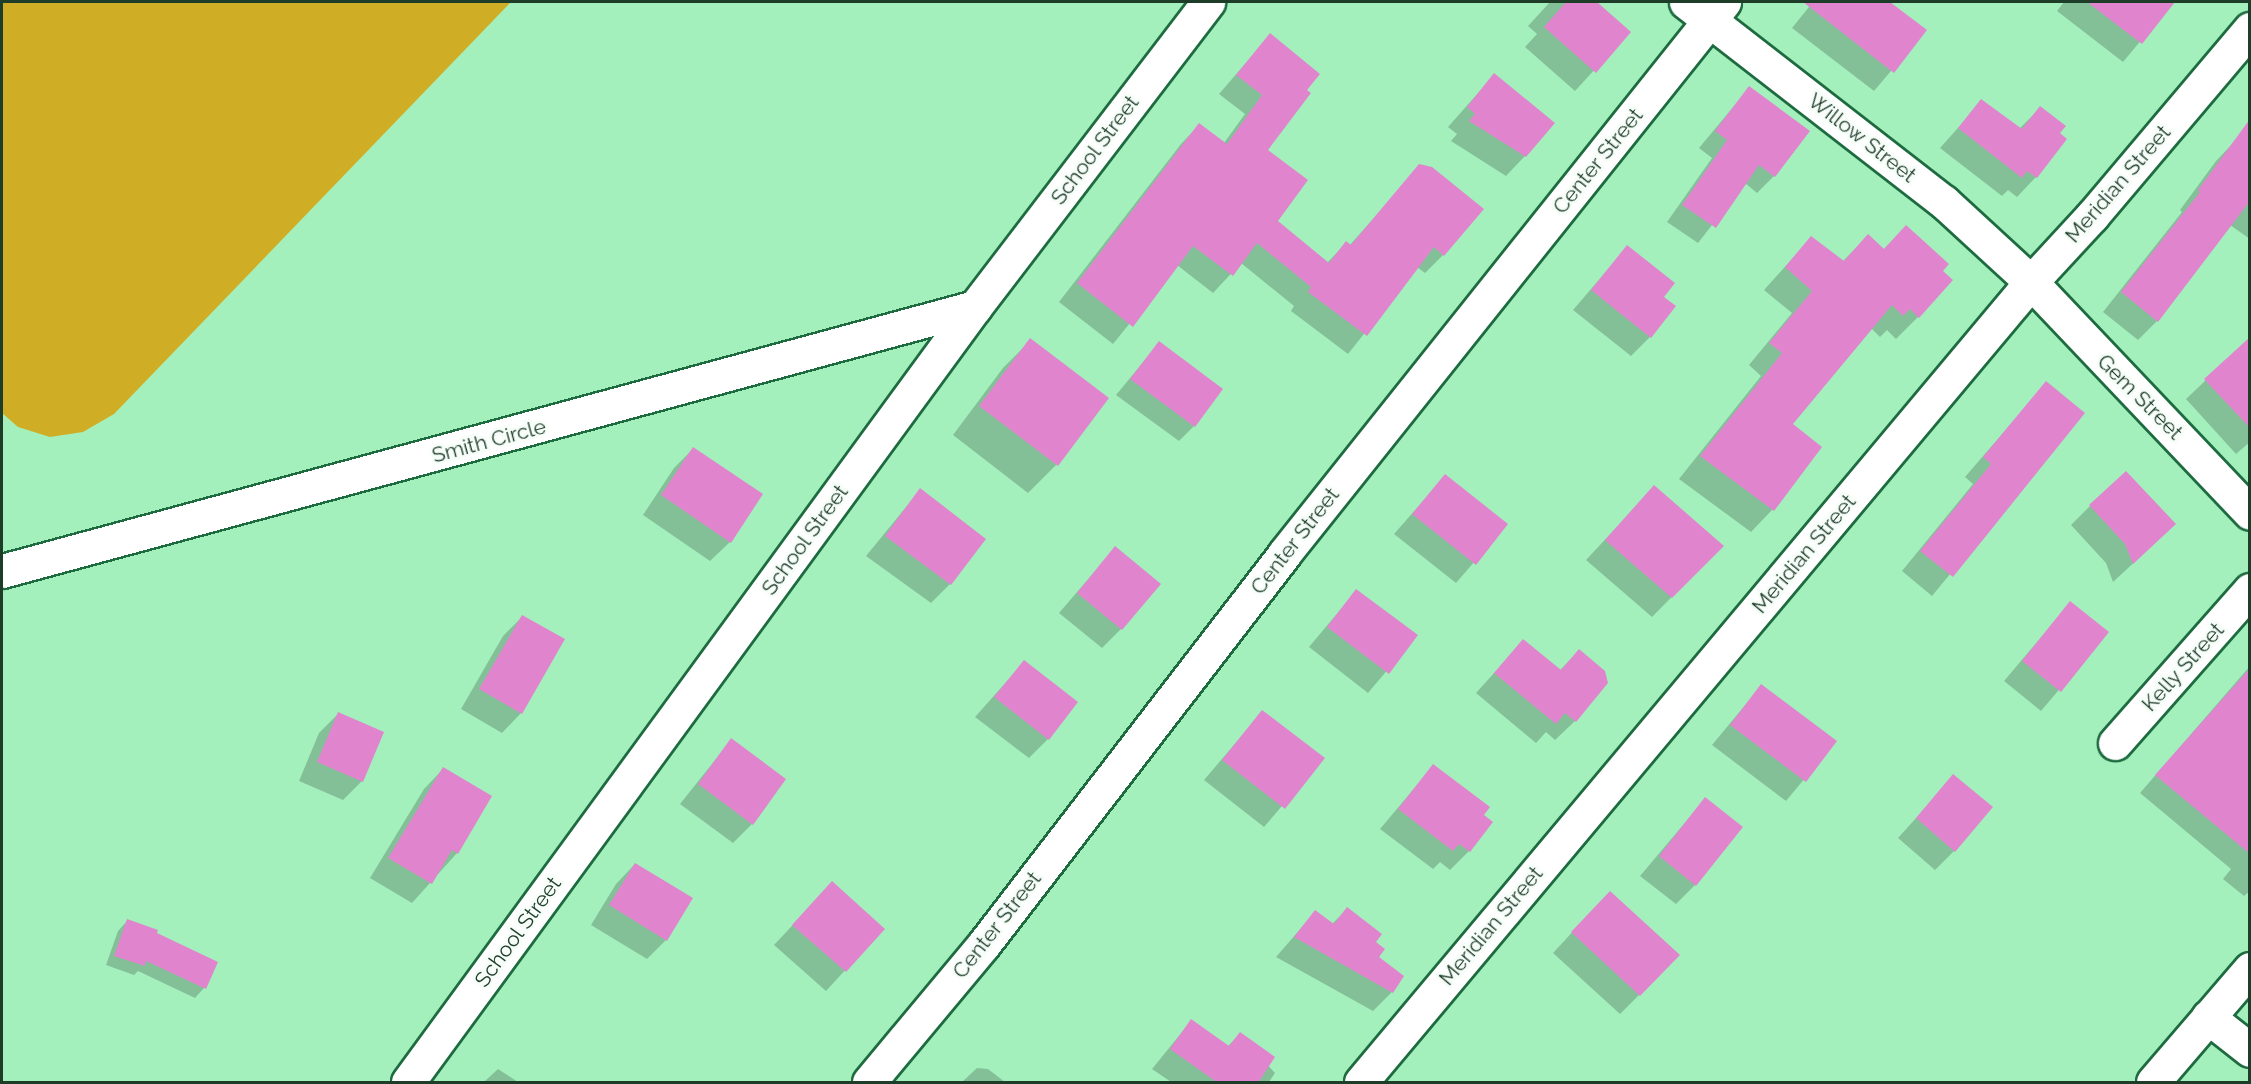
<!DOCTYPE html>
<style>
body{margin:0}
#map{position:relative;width:2251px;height:1084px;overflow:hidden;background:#a4f0bd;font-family:Raleway,sans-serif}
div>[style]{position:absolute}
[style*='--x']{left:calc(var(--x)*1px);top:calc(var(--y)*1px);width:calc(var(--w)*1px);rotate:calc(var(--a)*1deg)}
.green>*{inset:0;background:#cfae26}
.shadow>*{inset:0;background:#0003}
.building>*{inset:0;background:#e084ce}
.roads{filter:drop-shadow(2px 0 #1e6b40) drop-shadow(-2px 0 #1e6b40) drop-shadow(0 2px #1e6b40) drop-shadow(0 -2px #1e6b40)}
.minor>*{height:33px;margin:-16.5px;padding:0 16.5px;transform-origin:16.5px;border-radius:16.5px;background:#fff}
span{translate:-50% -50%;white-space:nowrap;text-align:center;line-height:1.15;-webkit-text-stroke:6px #f7fef9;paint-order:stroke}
.street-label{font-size:21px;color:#1e3d29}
.frame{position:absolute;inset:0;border:3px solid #1e3d29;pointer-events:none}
</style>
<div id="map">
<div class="green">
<div style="clip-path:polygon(2px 2px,511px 2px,114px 414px,83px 432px,50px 437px,18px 427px,2px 413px)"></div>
</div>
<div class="shadow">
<div style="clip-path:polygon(1550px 2px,1595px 2px,1629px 32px,1575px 91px,1525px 47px,1537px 34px,1528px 26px)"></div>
<div style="clip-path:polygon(1813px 2px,1888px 2px,1925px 31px,1874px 91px,1792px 28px)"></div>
<div style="clip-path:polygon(2064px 2px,2063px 2px,2173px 2px,2123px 62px,2057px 11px)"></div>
<div style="clip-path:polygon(1270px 35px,1305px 90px,1266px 150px,1276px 221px,1327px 263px,1346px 243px,1349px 246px,1420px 166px,1443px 255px,1425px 273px,1417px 267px,1348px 354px,1291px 311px,1294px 306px,1241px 263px,1213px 293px,1177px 265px,1113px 344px,1059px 302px,1181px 144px,1199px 125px,1224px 143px,1245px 114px,1219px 94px)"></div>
<div style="clip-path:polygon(1494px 75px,1525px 156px,1506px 176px,1451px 141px,1457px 134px,1448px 127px)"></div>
<div style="clip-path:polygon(1749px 88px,1774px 176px,1757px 193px,1745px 183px,1698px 243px,1667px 222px,1712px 158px,1699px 148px)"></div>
<div style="clip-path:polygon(1982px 101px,2019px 129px,2040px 108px,2036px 177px,2017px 197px,2008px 190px,2002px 196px,1940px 148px)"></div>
<div style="clip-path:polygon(2235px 141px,2250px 152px,2250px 239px,2230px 225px,2157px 321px,2138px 340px,2103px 312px,2182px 212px,2180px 210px,2216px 161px)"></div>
<div style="clip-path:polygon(1906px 227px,1941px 271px,1918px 317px,1896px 339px,1887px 330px,1880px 337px,1871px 328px,1791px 424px,1820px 447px,1772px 510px,1751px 532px,1679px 479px,1761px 376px,1749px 365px,1792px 313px,1764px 290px,1811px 238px,1842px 262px,1868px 236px,1883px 250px)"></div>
<div style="clip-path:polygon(1627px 247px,1662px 297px,1650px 337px,1631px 356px,1573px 310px)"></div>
<div style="clip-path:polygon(1031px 340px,1056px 465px,1028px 493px,953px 435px,1003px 368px)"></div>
<div style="clip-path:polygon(2246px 342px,2250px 347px,2250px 442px,2236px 454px,2186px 399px)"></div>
<div style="clip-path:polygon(1159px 343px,1194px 426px,1179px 441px,1116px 395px)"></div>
<div style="clip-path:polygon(2046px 383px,2083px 413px,1932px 596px,1902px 571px,1973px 484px,1965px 477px)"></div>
<div style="clip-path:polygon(693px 449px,730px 542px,710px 561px,643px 515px,674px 468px)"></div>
<div style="clip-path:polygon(1445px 476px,1506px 525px,1456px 583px,1394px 534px)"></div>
<div style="clip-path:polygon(1654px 487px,1722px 546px,1652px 617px,1586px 560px)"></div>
<div style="clip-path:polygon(920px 490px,950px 584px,931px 603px,866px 556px)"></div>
<div style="clip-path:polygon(2090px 506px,2155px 543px,2113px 582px,2106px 563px,2071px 525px)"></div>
<div style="clip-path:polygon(1115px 548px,1121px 629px,1102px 648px,1059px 613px)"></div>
<div style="clip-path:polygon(1356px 591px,1416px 636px,1368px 693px,1309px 647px)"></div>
<div style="clip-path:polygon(2070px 603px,2107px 633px,2041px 711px,2004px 681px)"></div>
<div style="clip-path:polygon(522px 617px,563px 639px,521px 713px,502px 733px,461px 709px,503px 636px)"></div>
<div style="clip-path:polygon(1523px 641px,1559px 671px,1579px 651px,1575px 721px,1555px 740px,1546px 732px,1536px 743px,1476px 693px)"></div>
<div style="clip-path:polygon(1024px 662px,1048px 739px,1029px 758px,975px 717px)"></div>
<div style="clip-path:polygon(2250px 666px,2250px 891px,2244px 896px,2223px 879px,2231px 869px,2140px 793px)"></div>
<div style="clip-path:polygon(1761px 686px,1835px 742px,1786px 801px,1712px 745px)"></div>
<div style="clip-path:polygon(1262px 712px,1323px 758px,1264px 827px,1204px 780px)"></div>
<div style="clip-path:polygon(338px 714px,362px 781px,343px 800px,299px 781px,319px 733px)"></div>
<div style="clip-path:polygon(731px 740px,752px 824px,733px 843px,680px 804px)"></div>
<div style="clip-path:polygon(1433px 766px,1482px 815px,1469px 851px,1450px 870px,1440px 862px,1433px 869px,1380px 829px)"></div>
<div style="clip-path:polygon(443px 769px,457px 853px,412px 903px,370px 878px,424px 789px)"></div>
<div style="clip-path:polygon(1954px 776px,1954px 851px,1935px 870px,1898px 838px)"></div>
<div style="clip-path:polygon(1705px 799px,1695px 885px,1676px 904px,1640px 876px)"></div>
<div style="clip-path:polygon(635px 864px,666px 940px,647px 959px,591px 925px,616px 884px)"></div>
<div style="clip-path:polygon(832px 883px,883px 929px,826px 991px,774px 945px)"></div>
<div style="clip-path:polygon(1347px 909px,1374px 942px,1392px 992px,1373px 1011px,1276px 957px,1315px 912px,1332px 924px)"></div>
<div style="clip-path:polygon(1591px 912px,1639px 995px,1620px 1014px,1553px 953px)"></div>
<div style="clip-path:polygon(127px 921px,216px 963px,204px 988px,195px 998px,138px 971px,134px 975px,106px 965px,118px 931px)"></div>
<div style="clip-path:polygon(1191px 1021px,1227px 1047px,1240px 1034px,1275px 1073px,1269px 1082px,1171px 1082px,1152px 1069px)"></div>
<div style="clip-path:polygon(977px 1068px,988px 1069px,1005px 1082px,962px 1082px)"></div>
<div style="clip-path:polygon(498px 1069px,518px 1082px,484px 1082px)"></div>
</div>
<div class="building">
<div style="clip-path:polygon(1566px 2px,1597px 2px,1631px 32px,1596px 73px,1544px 27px)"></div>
<div style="clip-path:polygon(1803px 2px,1890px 2px,1927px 30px,1894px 73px)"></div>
<div style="clip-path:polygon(2087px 2px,2175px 2px,2142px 44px)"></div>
<div style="clip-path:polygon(1270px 33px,1320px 74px,1307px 90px,1311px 93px,1268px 150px,1308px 180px,1278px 221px,1329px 263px,1346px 241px,1351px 245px,1419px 164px,1432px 167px,1484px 209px,1444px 256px,1434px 247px,1367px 336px,1308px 292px,1311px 287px,1257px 243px,1233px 276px,1193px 246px,1133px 327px,1077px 283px,1199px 123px,1227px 144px,1262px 95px,1236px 75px)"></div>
<div style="clip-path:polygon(1494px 73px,1555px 123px,1526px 157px,1469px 121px,1475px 114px,1467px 107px)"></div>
<div style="clip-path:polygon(1749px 86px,1810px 131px,1775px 177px,1759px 165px,1716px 228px,1682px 205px,1727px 140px,1715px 131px)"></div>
<div style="clip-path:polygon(1981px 99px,2022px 129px,2040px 106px,2066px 126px,2060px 133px,2067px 139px,2037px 178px,2027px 171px,2022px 178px,1958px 128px)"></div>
<div style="clip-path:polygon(2250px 119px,2250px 201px,2158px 322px,2121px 292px,2200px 192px,2198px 190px)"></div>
<div style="clip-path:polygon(1906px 225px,1949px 264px,1943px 271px,1953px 280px,1919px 318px,1910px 309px,1903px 316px,1892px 305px,1793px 424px,1822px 447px,1774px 511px,1700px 456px,1782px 353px,1769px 343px,1812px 291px,1785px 267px,1811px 236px,1844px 261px,1868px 234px,1884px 249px)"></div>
<div style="clip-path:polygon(1627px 245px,1675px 283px,1664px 297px,1676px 306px,1651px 338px,1591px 290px)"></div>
<div style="clip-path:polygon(2250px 337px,2250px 428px,2204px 379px)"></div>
<div style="clip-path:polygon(1030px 338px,1109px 398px,1058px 466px,979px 406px)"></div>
<div style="clip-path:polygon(1159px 341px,1223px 389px,1195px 427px,1130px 379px)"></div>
<div style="clip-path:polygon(2046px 381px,2085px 413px,1953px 577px,1920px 551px,1991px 464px,1983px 457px)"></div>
<div style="clip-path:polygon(693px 447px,763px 494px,731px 543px,661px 495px)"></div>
<div style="clip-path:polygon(2126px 471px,2176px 524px,2133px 564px,2125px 544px,2089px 505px)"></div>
<div style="clip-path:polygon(1445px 474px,1508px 524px,1476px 565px,1412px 514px)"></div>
<div style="clip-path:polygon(1654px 485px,1724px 546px,1672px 598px,1605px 540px)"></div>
<div style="clip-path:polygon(920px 488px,986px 539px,951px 585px,885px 536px)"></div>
<div style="clip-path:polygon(1115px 546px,1161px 584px,1122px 630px,1077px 593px)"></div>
<div style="clip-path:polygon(1356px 589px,1418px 635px,1389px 674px,1327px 627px)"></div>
<div style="clip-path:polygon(2070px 601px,2109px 632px,2061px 692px,2022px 661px)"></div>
<div style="clip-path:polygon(522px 615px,565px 639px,522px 714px,479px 689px)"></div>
<div style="clip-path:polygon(1523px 639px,1561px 670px,1579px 649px,1605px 671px,1608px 683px,1576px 722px,1565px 713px,1556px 724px,1494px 673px)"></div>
<div style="clip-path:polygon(1024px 660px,1078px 702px,1049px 740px,994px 697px)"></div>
<div style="clip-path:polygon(2250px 668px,2250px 854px,2155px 775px)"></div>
<div style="clip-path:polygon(1761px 684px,1837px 741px,1806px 782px,1730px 725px)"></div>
<div style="clip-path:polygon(1262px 710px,1325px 758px,1285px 809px,1222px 760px)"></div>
<div style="clip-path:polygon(338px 712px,384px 732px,363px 782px,317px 762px)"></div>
<div style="clip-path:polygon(731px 738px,786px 779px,753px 825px,698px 784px)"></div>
<div style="clip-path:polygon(1433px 764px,1490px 807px,1484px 815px,1493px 822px,1470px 852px,1459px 844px,1453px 851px,1398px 809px)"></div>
<div style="clip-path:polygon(443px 767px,492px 796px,458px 854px,452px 850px,432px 884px,388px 858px)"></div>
<div style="clip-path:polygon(1953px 774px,1993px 807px,1955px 852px,1916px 818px)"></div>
<div style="clip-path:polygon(1705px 797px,1743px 827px,1696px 886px,1659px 856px)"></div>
<div style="clip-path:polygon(635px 863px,693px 898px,667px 941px,609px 905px)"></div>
<div style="clip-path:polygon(832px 881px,885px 929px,846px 972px,792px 925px)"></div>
<div style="clip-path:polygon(1610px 891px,1680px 955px,1640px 996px,1571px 932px)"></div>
<div style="clip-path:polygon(1347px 907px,1382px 934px,1376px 942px,1385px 949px,1379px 957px,1404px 976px,1393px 993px,1294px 937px,1315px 910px,1334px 924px)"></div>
<div style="clip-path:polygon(127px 919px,158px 930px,157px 933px,218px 962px,206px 989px,146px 961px,145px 966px,114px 956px)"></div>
<div style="clip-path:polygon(1191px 1019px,1229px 1046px,1240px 1032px,1275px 1057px,1258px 1083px,1218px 1083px,1170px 1049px)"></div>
</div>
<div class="roads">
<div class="minor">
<div style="--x:1686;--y:2;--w:326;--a:37.8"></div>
<div style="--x:1944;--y:202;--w:118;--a:42.6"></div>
<div style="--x:2031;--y:282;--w:318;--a:46.5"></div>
<div style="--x:2;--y:571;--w:1008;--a:-15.18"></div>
<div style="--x:2115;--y:743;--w:204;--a:-48.6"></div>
<div style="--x:2208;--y:1017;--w:53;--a:38.2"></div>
<div style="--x:408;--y:1082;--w:960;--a:-53.81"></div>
<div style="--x:975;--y:307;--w:384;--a:-52.6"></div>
<div style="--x:869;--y:1082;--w:180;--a:-50.2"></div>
<div style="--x:984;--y:944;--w:492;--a:-52.4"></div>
<div style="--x:1284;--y:554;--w:706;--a:-51.44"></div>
<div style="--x:1361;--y:1082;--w:1044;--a:-50.05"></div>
<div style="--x:2031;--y:282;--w:90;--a:-47.3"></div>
<div style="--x:2092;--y:216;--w:245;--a:-49.8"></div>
<div style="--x:2153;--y:1082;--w:149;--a:-49.4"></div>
</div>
</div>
<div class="street-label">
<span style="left:1862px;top:138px;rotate:38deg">Willow Street</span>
<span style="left:1095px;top:150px;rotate:-53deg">School Street</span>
<span style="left:1598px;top:161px;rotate:-51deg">Center Street</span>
<span style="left:2118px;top:184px;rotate:-49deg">Meridian Street</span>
<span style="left:2140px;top:397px;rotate:45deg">Gem Street</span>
<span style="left:489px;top:441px;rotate:-15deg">Smith Circle</span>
<span style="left:805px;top:540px;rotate:-54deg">School Street</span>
<span style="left:1295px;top:541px;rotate:-52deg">Center Street</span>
<span style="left:1804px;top:554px;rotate:-50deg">Meridian Street</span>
<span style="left:2183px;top:667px;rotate:-48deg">Kelly Street</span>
<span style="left:997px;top:925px;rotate:-52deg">Center Street</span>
<span style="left:1491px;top:926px;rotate:-50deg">Meridian Street</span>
<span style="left:518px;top:932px;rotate:-54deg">School Street</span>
</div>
<div class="frame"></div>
</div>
